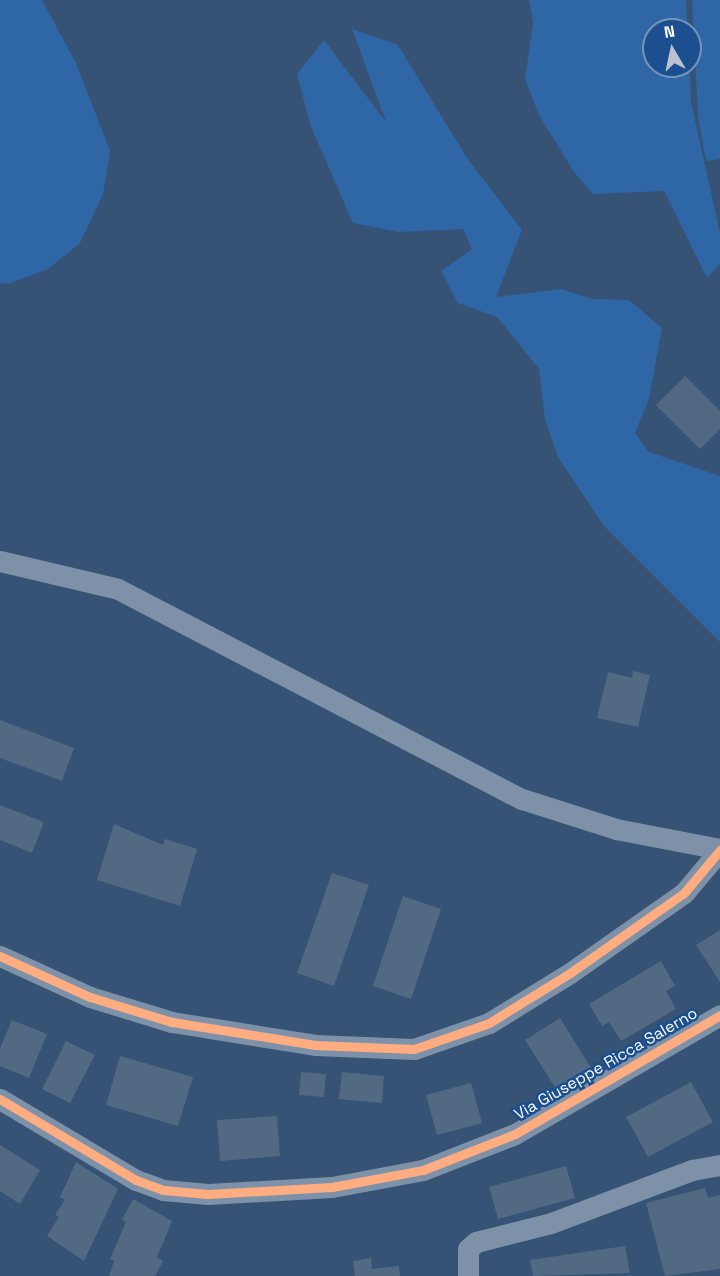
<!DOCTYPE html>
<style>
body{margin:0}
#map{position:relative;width:720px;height:1276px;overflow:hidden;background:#365274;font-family:"Space Grotesk",sans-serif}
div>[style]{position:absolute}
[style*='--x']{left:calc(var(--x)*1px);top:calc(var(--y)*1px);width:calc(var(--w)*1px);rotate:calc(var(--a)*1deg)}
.green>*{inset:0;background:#2f66a5}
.building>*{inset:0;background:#526984}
.minor>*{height:21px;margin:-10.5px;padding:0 10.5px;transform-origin:10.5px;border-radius:10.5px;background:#7d92a8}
.cycleway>*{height:9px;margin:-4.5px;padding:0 4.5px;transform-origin:4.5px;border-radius:4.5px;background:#ffac80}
span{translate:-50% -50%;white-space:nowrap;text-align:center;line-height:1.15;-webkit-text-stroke:5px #1b4f8f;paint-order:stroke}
.street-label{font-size:16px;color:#fff}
.north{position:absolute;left:642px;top:18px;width:60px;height:60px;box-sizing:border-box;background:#1b4f8f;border:2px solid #7695bc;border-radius:50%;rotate:351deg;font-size:16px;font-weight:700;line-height:24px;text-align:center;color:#fff}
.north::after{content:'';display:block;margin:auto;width:21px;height:27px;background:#b9c2ce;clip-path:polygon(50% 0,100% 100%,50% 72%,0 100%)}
</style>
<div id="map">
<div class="green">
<div style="clip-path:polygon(0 0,42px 0,76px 63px,110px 151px,103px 194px,80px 243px,48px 269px,8px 284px,0 283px)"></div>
<div style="clip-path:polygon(529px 0,686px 0,688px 30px,654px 30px,654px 66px,690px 66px,691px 102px,720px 233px,720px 264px,707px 278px,664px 191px,593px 194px,574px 172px,539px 115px,525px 79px,533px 23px)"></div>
<div style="clip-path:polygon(692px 0,720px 0,720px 159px,706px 161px,698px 116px)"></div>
<div style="clip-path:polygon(352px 29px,398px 45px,467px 158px,522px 230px,496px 297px,561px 289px,592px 299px,629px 300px,662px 328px,649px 399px,635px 433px,649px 452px,720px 476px,720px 642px,604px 526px,558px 457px,545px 420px,539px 369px,497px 317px,458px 303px,441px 271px,472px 249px,463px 229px,399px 232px,353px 223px,311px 127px,297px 74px,324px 40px,386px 122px)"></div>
</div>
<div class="building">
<div style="clip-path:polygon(685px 376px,720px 411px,720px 429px,700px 449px,656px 405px)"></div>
<div style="clip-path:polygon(633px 671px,650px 675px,638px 727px,597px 718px,608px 672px,632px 678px)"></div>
<div style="clip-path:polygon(0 720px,74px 748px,62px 781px,0 758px)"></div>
<div style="clip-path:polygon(0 805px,44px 822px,32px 853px,0 840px)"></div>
<div style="clip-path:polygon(114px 824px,163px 845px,165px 839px,197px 849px,180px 906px,97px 880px)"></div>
<div style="clip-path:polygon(332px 873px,369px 885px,334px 986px,297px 973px)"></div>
<div style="clip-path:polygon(403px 896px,441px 909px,411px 999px,373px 986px)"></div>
<div style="clip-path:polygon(720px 930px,720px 982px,696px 945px)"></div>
<div style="clip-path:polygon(661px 961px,675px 986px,666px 991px,676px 1009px,621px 1041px,609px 1022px,602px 1026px,589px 1004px)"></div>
<div style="clip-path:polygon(560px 1018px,591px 1068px,556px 1089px,525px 1040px)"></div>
<div style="clip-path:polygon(12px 1020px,47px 1034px,29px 1078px,0 1066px,0 1048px)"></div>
<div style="clip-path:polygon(66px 1041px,95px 1055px,70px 1103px,42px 1089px)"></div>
<div style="clip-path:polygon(120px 1056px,193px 1077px,178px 1126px,106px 1105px)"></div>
<div style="clip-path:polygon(301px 1072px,326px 1074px,324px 1097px,299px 1095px)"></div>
<div style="clip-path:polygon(342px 1072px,384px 1076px,382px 1103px,339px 1099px)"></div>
<div style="clip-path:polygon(691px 1082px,713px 1122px,648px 1157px,626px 1117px)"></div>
<div style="clip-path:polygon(471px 1083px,482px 1123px,437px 1135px,426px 1095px)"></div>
<div style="clip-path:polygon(277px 1116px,280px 1156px,220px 1161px,217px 1120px)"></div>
<div style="clip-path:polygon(0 1145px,40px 1170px,20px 1204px,0 1191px)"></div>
<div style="clip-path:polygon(76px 1162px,118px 1189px,84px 1261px,47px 1236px,59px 1217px,55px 1215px,65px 1200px,60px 1197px)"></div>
<div style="clip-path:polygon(566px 1166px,575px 1198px,498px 1219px,489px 1187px)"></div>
<div style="clip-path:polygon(705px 1188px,708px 1198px,720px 1195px,720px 1269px,665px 1276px,646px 1203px)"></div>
<div style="clip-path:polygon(133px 1199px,172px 1221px,157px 1257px,163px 1261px,155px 1276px,109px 1276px,114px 1261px,110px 1259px,126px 1222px,122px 1220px)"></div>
<div style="clip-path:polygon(625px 1246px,630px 1273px,533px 1276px,530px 1260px)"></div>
<div style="clip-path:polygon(371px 1258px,372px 1269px,399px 1266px,400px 1276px,355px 1276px,353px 1261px)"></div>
</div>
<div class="minor">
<div style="--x:0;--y:561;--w:121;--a:13.3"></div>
<div style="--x:118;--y:589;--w:455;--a:27.5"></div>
<div style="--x:522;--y:799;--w:99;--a:17.7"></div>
<div style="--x:616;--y:829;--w:106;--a:10.9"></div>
<div style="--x:0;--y:956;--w:99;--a:24.5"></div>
<div style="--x:90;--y:997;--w:86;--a:17"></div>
<div style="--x:172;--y:1022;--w:145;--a:9.1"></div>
<div style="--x:315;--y:1045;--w:99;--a:2.3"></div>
<div style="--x:414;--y:1049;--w:79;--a:-19.1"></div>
<div style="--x:489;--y:1023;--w:95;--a:-31.7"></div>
<div style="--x:570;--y:973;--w:139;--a:-35.1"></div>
<div style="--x:684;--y:893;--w:56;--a:-50.1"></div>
<div style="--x:0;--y:1099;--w:158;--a:30.8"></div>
<div style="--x:136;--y:1180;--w:29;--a:20"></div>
<div style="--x:163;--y:1190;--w:45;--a:5.1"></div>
<div style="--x:208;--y:1194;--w:124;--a:-3.2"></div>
<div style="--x:332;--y:1187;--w:93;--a:-10.6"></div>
<div style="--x:423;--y:1170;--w:99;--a:-21.4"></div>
<div style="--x:515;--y:1134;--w:237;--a:-30.1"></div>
<div style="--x:468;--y:1276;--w:27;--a:-90"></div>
<div style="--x:468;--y:1249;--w:11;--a:-41"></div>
<div style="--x:476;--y:1242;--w:77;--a:-14.2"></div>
<div style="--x:551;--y:1223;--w:151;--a:-20.6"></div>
<div style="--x:692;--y:1170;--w:28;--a:-10"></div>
</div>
<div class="cycleway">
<div style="--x:0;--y:956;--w:99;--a:24.5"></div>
<div style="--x:90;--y:997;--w:86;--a:17"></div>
<div style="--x:172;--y:1022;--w:145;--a:9.1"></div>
<div style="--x:315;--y:1045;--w:99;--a:2.3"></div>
<div style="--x:414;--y:1049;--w:79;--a:-19.1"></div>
<div style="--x:489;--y:1023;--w:95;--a:-31.7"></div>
<div style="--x:570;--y:973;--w:139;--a:-35.1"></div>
<div style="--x:684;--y:893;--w:56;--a:-50.1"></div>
<div style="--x:0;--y:1099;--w:158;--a:30.8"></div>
<div style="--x:136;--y:1180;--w:29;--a:20"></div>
<div style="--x:163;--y:1190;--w:45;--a:5.1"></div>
<div style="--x:208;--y:1194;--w:124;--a:-3.2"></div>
<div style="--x:332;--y:1187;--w:93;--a:-10.6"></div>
<div style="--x:423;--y:1170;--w:99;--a:-21.4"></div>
<div style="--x:515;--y:1134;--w:237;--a:-30.1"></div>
</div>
<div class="street-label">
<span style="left:606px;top:1064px;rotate:-30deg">Via Giuseppe Ricca Salerno</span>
</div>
<div class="north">N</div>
</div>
